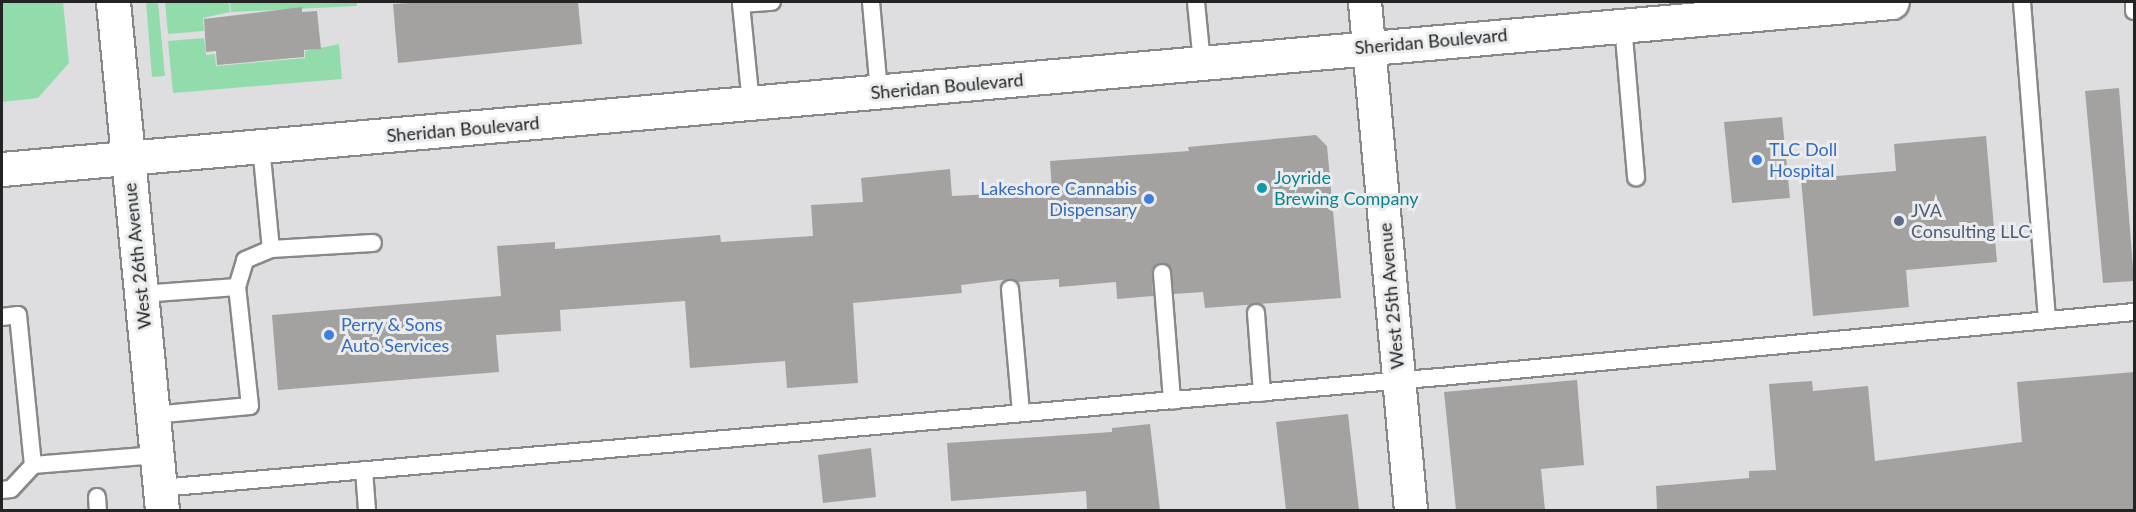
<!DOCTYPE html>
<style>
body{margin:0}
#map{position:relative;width:2136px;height:512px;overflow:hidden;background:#dedee0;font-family:Lato,sans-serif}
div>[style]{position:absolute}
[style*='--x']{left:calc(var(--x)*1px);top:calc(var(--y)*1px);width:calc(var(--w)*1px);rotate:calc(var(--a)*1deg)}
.green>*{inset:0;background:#92dcac}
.building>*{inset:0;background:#a3a2a1}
.roads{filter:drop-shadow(2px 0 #888889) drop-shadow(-2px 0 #888889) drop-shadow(0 2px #888889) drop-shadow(0 -2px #888889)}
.lane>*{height:16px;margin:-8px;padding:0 8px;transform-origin:8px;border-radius:8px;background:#fff}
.street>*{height:32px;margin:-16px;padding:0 16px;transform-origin:16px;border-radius:16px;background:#fff}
.secondary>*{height:33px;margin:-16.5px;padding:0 16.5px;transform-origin:16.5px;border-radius:16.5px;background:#fff}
.primary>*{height:33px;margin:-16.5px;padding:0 16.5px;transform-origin:16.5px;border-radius:16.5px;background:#fff}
.dots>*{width:16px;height:16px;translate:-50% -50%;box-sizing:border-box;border:3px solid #ebeced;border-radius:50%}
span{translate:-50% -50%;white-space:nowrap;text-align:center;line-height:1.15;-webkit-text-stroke:6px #ebeced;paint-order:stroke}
.street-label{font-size:18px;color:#242425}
.shop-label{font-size:18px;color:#366cbe}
.left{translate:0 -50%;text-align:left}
.right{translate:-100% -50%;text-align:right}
.culture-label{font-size:18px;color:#0d838f}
.service-label{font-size:18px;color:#4e5e75}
.frame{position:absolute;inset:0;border:3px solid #242425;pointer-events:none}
</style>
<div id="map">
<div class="green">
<div style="clip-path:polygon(2px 2px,63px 2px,69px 63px,38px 98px,2px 102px)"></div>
<div style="clip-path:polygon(146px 2px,158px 2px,165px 76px,152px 77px)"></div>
<div style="clip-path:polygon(165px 2px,229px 2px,230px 12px,203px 18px,204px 31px,168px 34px)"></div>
<div style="clip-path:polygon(230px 2px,357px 2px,357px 6px,231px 12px)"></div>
<div style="clip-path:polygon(204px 38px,206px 55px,215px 54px,216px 66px,305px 58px,305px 51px,339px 44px,342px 79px,173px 93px,168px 41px)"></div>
</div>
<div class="building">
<div style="clip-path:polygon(424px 2px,578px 2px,582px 44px,398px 63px,393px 4px)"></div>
<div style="clip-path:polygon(302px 7px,302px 12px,317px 11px,321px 49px,304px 50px,304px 57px,217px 65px,216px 51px,206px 52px,204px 19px)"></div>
<div style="clip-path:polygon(2119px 88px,2134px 281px,2103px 283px,2085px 91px)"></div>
<div style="clip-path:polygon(1782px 117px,1790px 198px,1732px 203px,1724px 122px)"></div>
<div style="clip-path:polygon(1316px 135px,1327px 146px,1341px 298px,1205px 308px,1203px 292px,1174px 294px,1171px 268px,1162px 263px,1152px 269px,1153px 296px,1117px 299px,1116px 282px,1059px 287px,1059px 279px,1017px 282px,1010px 279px,961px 285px,962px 293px,853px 303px,858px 383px,787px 388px,785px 361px,690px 368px,685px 301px,560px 310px,561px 331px,496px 335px,499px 372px,278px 390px,272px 315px,501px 296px,497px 246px,555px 242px,555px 249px,720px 235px,721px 242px,813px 236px,811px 205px,863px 202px,861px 178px,950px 169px,952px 196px,1052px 191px,1050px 161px,1189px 151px,1188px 147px)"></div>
<div style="clip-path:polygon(1986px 136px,1997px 262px,1906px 270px,1909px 307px,1813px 316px,1801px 179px,1896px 171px,1894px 144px)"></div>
<div style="clip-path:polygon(2134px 372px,2134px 510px,1657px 510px,1656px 486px,1749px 478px,1749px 471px,1776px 470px,1769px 384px,1812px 381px,1813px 391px,1868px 386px,1875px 461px,2022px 442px,2017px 382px)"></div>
<div style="clip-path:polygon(1577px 380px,1584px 465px,1541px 469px,1545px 510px,1456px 510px,1444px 392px)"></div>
<div style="clip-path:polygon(1348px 414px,1359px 510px,1286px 510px,1276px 422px)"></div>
<div style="clip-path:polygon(1150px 424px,1160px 510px,1087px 510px,1086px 491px,951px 501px,947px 443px,1112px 432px,1112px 428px)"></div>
<div style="clip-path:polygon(871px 448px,876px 497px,823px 503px,818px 455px)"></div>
</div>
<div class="roads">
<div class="lane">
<div style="--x:871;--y:2;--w:90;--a:84.9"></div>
<div style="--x:1196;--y:2;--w:61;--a:84.4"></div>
<div style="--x:2022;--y:2;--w:319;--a:85.5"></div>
<div style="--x:2134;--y:2;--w:9;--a:90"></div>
<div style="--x:1623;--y:25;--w:153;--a:85.1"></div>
<div style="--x:751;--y:104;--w:100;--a:-95.7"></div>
<div style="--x:741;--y:4;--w:31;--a:-4"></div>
<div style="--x:261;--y:146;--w:103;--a:84.5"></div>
<div style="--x:1162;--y:273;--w:128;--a:85.5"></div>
<div style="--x:1010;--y:289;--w:124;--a:84.9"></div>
<div style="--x:141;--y:294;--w:96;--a:-4.2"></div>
<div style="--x:1256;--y:313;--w:80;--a:85.7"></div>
<div style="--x:2;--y:317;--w:16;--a:-7"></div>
<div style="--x:18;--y:315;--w:151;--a:84.3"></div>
<div style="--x:153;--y:415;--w:97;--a:-5.3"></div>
<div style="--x:250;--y:406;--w:120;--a:-96.2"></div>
<div style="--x:237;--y:287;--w:28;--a:-73"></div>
<div style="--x:245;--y:260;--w:28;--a:-23"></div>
<div style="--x:271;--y:249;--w:102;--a:-3.4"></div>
<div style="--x:364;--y:470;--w:40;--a:85.7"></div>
<div style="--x:160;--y:488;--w:1285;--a:-4.96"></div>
<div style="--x:1440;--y:377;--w:697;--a:-5.35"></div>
<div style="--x:2;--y:490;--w:9;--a:-6"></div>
<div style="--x:11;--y:489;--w:33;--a:-47"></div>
<div style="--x:33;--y:465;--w:124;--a:-4.6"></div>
<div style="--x:97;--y:497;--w:13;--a:86"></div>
</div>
<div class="street">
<div style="--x:1365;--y:2;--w:510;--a:84.83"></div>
</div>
<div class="secondary">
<div style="--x:113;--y:2;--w:510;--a:84.49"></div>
</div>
<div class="primary">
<div style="--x:2;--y:169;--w:1897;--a:-5.05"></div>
</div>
</div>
<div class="dots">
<div style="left:1757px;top:160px;background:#3f7fe0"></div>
<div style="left:1262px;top:188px;background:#0f9aa8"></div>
<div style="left:1149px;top:199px;background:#3f7fe0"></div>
<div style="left:1899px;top:221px;background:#5c6f8a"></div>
<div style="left:329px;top:335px;background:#3f7fe0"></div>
</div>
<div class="street-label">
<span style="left:1431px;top:41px;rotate:-5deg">Sheridan Boulevard</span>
<span style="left:947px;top:86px;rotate:-5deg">Sheridan Boulevard</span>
<span style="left:463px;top:129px;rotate:-5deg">Sheridan Boulevard</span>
<span style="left:137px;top:256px;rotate:-96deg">West 26th Avenue</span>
<span style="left:1391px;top:296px;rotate:-95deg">West 25th Avenue</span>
</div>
<div class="shop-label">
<span class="left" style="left:1769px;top:160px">TLC Doll<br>Hospital</span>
<span class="right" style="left:1137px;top:199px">Lakeshore Cannabis<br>Dispensary</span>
<span class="left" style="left:341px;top:335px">Perry &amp; Sons<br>Auto Services</span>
</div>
<div class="culture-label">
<span class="left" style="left:1274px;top:188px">Joyride<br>Brewing Company</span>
</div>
<div class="service-label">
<span class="left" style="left:1911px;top:221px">JVA<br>Consulting LLC</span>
</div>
<div class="frame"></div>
</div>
